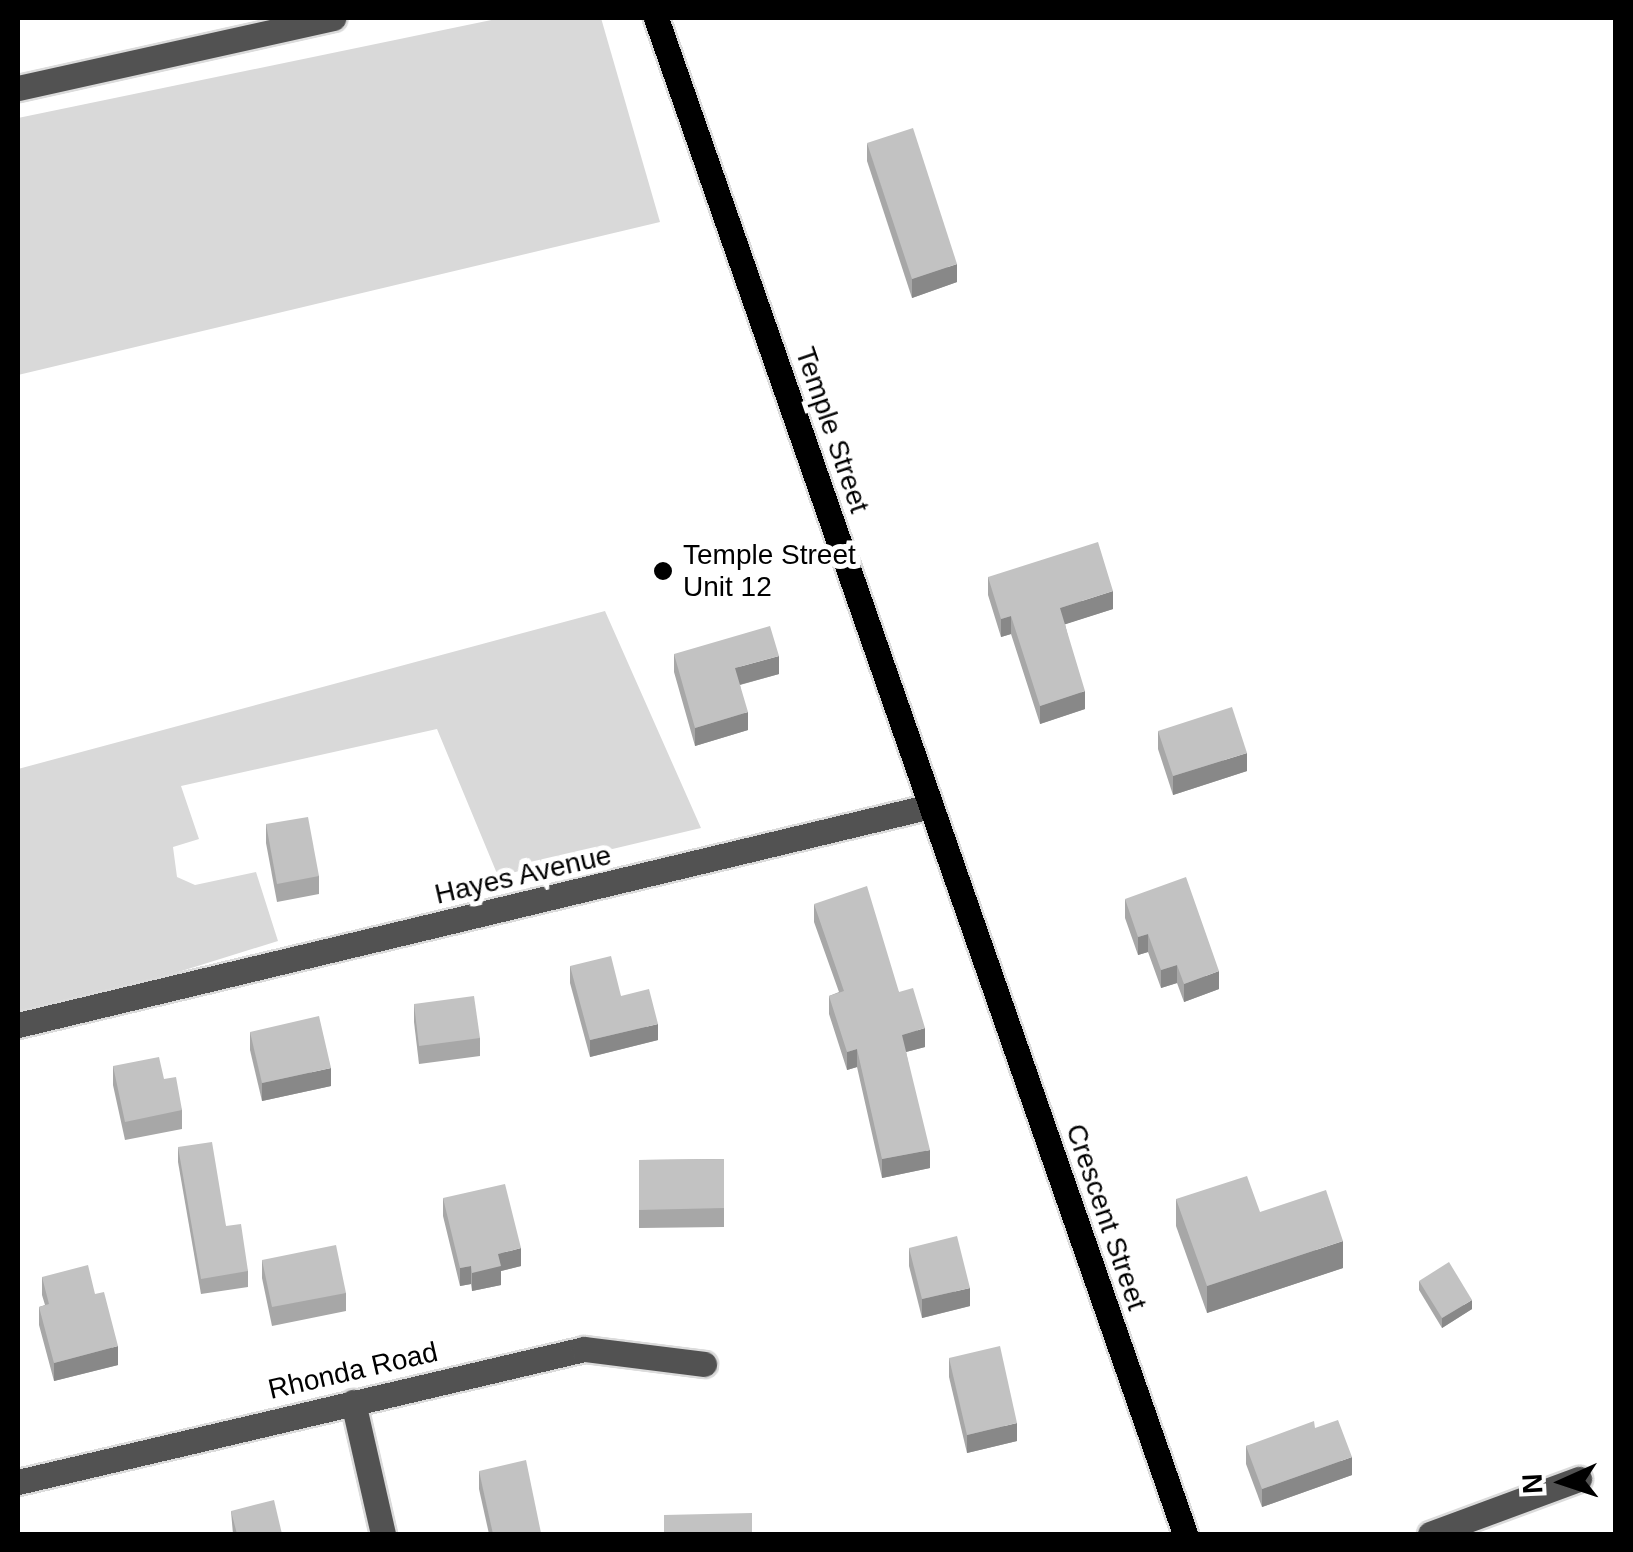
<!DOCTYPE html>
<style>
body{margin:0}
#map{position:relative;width:1633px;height:1552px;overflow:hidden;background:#fff;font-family:Arial,sans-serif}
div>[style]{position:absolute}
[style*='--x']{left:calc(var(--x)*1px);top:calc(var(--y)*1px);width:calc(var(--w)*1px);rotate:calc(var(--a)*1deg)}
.green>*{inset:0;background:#d9d9d9}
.roads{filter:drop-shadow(2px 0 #dbdbdb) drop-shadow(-2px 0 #dbdbdb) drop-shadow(0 2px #dbdbdb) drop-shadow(0 -2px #dbdbdb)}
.minor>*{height:25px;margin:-12.5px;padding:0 12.5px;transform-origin:12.5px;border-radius:12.5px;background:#525252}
.major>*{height:25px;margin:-12.5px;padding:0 12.5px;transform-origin:12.5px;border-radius:12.5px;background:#000}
.wall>*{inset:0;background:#a7a7a7}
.shaded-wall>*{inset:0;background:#888}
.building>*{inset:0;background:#c2c2c2}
.dots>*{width:28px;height:28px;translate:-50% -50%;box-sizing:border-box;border:5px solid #fff;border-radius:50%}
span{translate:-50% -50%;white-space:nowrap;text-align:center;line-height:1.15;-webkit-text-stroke:10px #fff;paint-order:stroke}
.street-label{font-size:28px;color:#000}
.poi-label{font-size:28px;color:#000}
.left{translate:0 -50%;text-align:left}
.frame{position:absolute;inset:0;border:20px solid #000;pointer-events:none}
.north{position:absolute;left:1513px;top:1432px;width:100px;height:100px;-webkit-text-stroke:8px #fff;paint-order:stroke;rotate:267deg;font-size:28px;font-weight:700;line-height:40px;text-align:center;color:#000}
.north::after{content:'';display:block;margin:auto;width:35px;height:45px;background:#000;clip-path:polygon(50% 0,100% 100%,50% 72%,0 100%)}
</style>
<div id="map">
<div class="green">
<div style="clip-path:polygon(501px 18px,601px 18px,660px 222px,18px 375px,18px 118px)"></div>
<div style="clip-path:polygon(605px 611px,701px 828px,498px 876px,437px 729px,181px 786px,199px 839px,173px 847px,177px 877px,195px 885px,256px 872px,278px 941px,89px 1000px,18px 1013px,18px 769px)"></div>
</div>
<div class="roads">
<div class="minor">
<div style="--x:18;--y:88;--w:323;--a:-12.5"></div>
<div style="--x:18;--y:1025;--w:939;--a:-13.49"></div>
<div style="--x:353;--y:1402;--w:135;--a:77.2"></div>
<div style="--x:18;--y:1482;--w:581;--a:-13.22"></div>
<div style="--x:584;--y:1349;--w:121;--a:7.1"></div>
<div style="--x:1430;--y:1534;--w:159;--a:-20.3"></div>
</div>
<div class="major">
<div style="--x:656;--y:18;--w:1606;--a:70.76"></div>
</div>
</div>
<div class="wall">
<div style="clip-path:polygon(867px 143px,957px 282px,912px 298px,867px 161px)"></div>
<div style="clip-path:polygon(988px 577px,1113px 609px,1065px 624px,1085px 709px,1040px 724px,1011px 634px,1001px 637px,988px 595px)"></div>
<div style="clip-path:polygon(674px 654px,779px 674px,740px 685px,748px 730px,695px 746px,674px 672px)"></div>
<div style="clip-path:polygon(1158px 731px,1247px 771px,1173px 795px,1158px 749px)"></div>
<div style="clip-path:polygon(266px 824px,319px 876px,319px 894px,277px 902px,266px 843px)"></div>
<div style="clip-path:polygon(1125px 899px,1219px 989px,1184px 1002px,1177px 983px,1161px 988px,1148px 952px,1138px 955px,1125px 918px)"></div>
<div style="clip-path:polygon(814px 904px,899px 992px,925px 1047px,906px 1052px,930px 1168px,882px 1178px,857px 1067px,847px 1070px,829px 1014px,829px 996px,839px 992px,814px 922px)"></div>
<div style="clip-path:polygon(570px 966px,621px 996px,658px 1040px,590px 1057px,570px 983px)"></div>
<div style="clip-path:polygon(414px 1004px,480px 1038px,480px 1056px,419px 1064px,414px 1022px)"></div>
<div style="clip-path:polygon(250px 1032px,331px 1086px,262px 1101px,250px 1050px)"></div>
<div style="clip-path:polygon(113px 1066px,164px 1079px,182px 1110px,182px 1129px,125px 1140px,113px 1085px)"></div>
<div style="clip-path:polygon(178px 1147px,226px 1226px,248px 1271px,248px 1287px,201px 1294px,178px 1162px)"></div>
<div style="clip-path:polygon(724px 1159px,724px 1227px,639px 1228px,639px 1160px)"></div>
<div style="clip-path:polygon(443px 1198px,521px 1266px,501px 1271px,501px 1285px,472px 1291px,471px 1284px,460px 1286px,443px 1216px)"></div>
<div style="clip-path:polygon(1176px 1199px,1260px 1212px,1343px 1268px,1207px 1313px,1176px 1226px)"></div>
<div style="clip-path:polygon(909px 1248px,970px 1306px,922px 1318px,909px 1266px)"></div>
<div style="clip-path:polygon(262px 1260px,346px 1293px,346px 1311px,272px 1326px,262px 1278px)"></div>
<div style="clip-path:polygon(42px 1277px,95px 1294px,118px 1365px,54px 1381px,39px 1325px,39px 1307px,45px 1305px,42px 1295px)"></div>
<div style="clip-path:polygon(1419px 1281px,1472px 1309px,1442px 1328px,1419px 1290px)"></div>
<div style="clip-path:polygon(949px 1358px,1017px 1441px,967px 1453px,949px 1377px)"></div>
<div style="clip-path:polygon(1315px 1428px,1352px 1475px,1262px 1507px,1246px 1464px,1246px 1446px)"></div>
<div style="clip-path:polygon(479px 1471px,541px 1534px,489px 1534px,479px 1489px)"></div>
<div style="clip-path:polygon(231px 1511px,282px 1534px,233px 1534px)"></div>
</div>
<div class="shaded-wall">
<div style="clip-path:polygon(957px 264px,957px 282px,912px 298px,912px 279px)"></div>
<div style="clip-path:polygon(1113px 591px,1113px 609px,1060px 626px,1060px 608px)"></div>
<div style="clip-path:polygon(1011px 616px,1011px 634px,1001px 637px,1001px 619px)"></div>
<div style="clip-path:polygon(779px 656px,779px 674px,735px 686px,735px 668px)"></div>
<div style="clip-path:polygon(1085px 691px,1085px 709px,1040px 724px,1040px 706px)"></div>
<div style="clip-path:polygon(748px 712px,748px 730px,695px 746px,695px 728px)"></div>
<div style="clip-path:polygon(1247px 753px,1247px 771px,1173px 795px,1173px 776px)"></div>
<div style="clip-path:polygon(1148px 934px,1148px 952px,1138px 955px,1138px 937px)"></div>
<div style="clip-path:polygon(1177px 965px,1177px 983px,1161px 988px,1161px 970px)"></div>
<div style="clip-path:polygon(1219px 971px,1219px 989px,1184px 1002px,1184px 984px)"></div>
<div style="clip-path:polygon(658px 1024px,658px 1040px,590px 1057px,590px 1040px)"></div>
<div style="clip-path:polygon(925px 1028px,925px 1047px,902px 1053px,902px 1035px)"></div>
<div style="clip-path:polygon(857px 1049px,857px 1067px,847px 1070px,847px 1052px)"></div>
<div style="clip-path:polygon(331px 1068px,331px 1086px,262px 1101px,262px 1083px)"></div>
<div style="clip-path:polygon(930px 1150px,930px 1168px,882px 1178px,882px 1159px)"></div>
<div style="clip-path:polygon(1343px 1241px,1343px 1268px,1207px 1313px,1207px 1286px)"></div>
<div style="clip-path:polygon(521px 1248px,521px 1266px,501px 1271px,501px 1285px,472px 1291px,472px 1273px,498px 1254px)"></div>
<div style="clip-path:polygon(471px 1266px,471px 1284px,460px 1286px,460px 1268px)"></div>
<div style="clip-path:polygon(970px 1288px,970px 1306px,922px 1318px,922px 1299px)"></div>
<div style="clip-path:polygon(1472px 1300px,1472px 1309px,1442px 1328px,1442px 1318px)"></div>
<div style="clip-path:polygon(118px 1346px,118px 1365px,54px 1381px,54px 1363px)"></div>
<div style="clip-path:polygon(1017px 1423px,1017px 1441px,967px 1453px,967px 1435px)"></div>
<div style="clip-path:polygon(1352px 1457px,1352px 1475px,1262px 1507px,1262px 1489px)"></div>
</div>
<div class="building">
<div style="clip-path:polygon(913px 128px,957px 264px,912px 279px,867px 143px)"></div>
<div style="clip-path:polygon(1098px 542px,1113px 591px,1060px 608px,1085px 691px,1040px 706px,1011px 616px,1001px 619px,988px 577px)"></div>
<div style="clip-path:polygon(770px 626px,779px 656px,735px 668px,748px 712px,695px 728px,674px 654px)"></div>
<div style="clip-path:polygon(1232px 707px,1247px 753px,1173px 776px,1158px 731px)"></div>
<div style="clip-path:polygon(308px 817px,319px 876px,277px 884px,266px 824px)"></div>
<div style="clip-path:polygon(1186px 877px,1219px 971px,1184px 984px,1177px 965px,1161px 970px,1148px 934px,1138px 937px,1125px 899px)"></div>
<div style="clip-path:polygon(867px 886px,899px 992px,913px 988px,925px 1028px,902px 1035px,930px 1150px,882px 1159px,857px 1049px,847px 1052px,829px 996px,844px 991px,814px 904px)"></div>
<div style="clip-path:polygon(611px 956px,621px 996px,649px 989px,658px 1024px,590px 1040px,570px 966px)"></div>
<div style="clip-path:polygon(474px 996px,480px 1038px,419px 1046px,414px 1004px)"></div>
<div style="clip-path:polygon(319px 1016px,331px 1068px,262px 1083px,250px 1032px)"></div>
<div style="clip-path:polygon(159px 1057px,164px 1079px,176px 1077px,182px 1110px,125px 1122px,113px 1066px)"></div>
<div style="clip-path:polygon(212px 1142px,226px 1226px,241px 1224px,248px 1271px,201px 1279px,178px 1147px)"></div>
<div style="clip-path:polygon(724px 1159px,724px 1208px,639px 1210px,639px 1160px)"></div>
<div style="clip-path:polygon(1247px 1176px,1260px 1212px,1326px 1190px,1343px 1241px,1207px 1286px,1176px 1199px)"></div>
<div style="clip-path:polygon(505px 1184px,521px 1248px,498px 1254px,501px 1266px,472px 1273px,471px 1266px,460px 1268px,443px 1198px)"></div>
<div style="clip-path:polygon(957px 1236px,970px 1288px,922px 1299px,909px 1248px)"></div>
<div style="clip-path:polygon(336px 1245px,346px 1293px,272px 1307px,262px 1260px)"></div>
<div style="clip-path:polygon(1449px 1262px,1472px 1300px,1442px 1318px,1419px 1281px)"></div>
<div style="clip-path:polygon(88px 1265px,95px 1294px,104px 1292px,118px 1346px,54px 1363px,39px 1307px,49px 1304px,42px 1277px)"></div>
<div style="clip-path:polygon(1000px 1346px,1017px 1423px,967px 1435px,949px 1358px)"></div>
<div style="clip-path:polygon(1338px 1420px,1352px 1457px,1262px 1489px,1246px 1446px,1314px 1421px,1315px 1428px)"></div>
<div style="clip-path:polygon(526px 1460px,541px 1533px,533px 1534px,493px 1534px,479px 1471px)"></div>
<div style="clip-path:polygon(274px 1500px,282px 1534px,237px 1534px,231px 1511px)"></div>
<div style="clip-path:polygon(752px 1513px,752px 1534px,664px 1534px,664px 1515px)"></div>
</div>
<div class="dots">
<div style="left:663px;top:571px;background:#000"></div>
</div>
<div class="street-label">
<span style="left:832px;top:430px;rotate:71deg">Temple Street</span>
<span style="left:523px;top:875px;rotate:-13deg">Hayes Avenue</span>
<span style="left:1106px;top:1217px;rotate:71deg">Crescent Street</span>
<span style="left:353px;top:1371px;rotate:-13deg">Rhonda Road</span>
</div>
<div class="poi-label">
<span class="left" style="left:683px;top:571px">Temple Street<br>Unit 12</span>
</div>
<div class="frame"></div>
<div class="north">N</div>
</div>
